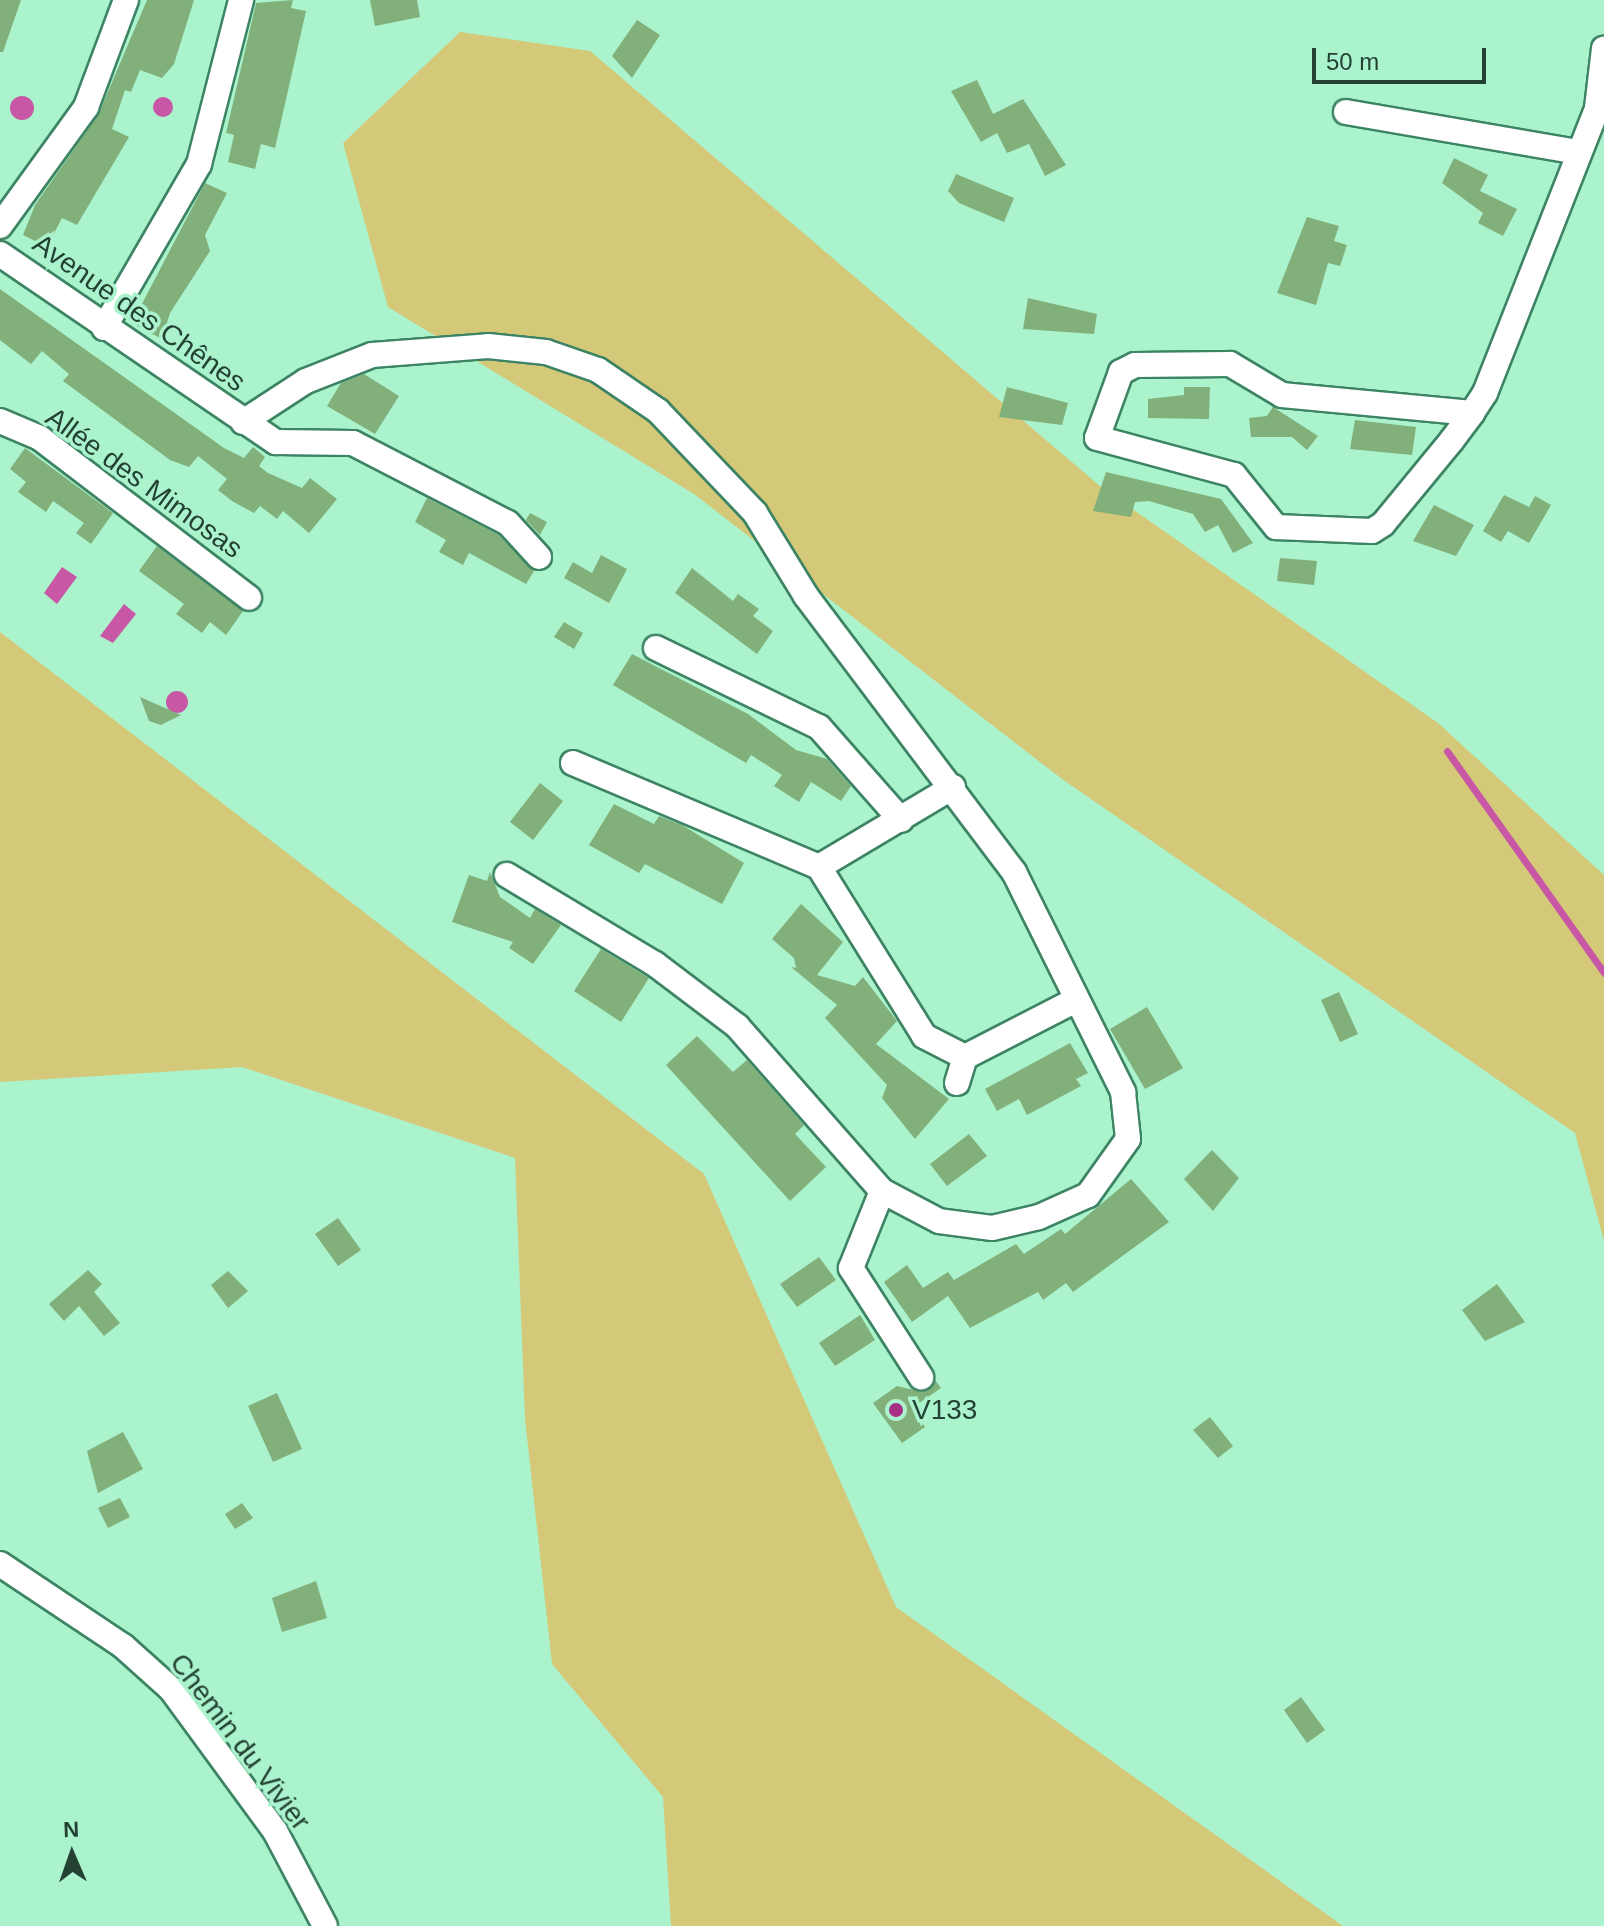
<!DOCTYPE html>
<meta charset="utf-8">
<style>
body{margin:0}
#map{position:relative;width:1604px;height:1926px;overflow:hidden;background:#aaf3cd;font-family:Helvetica,sans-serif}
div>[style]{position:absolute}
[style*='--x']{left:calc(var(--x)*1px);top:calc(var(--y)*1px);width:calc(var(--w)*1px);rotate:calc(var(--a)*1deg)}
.green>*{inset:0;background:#d4c979}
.water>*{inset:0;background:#c858a5}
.round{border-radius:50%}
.stream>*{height:7px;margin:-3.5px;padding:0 3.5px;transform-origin:3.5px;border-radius:3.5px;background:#c858a5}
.building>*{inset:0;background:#82b07b}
.roads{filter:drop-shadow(2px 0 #3d8464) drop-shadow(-2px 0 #3d8464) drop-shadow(0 2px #3d8464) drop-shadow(0 -2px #3d8464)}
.street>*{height:24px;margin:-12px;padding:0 12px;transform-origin:12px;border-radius:12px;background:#fff}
.dots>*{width:22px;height:22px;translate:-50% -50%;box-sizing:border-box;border:4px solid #aaf3cd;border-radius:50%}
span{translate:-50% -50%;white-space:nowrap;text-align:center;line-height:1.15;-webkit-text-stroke:7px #aaf3cd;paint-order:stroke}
.street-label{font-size:28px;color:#244233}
.poi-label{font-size:28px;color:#244233}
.left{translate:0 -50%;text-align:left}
.north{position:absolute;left:32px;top:1814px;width:80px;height:80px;-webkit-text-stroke:6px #aaf3cd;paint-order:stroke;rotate:358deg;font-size:22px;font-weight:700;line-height:32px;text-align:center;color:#244233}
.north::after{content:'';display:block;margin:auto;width:28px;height:36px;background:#244233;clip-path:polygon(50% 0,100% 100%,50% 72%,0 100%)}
.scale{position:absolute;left:1312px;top:48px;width:174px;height:36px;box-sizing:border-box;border:4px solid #244233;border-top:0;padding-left:10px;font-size:24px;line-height:28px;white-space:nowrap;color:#244233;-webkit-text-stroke:6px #aaf3cd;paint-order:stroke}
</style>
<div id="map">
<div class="green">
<div style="clip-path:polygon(460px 32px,590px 51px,1101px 487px,1438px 723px,1604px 875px,1604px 1241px,1575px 1133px,1062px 779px,694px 494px,388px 307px,343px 143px)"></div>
<div style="clip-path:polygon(0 632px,704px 1174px,896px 1607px,1343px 1926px,671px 1926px,663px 1797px,552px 1664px,525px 1419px,515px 1158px,242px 1067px,0 1082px)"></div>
</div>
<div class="water">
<div class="round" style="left:10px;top:96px;width:24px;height:24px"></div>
<div class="round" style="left:153px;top:97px;width:20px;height:20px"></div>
<div style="clip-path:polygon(62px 567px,77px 577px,57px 604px,44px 593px)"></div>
<div style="clip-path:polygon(124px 604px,136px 614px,113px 643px,100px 636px)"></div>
<div class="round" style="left:166px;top:691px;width:22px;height:22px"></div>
</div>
<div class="stream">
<div style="--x:1447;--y:751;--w:272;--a:54.7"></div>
</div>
<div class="building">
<div style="clip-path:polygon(0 0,21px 0,3px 52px,0 52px)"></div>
<div style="clip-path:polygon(147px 0,194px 0,174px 64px,162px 78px,140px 70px,131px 92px,125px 90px,112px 129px,129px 137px,77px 225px,62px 218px,47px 247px,23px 235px,35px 205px,98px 115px)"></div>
<div style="clip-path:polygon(293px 0,291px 8px,306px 11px,275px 148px,261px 144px,255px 169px,228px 162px,234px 135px,226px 133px,256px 3px)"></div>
<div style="clip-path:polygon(370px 0,417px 0,420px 17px,375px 26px)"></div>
<div style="clip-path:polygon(637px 20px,660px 35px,632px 78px,612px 56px)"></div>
<div style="clip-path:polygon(977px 80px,993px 114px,1023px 99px,1066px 165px,1045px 176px,1029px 144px,1007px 153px,997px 133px,981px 142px,951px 91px)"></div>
<div style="clip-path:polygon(1454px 158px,1488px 175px,1480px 191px,1517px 209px,1503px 236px,1478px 223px,1483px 213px,1442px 183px)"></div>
<div style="clip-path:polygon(956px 174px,1014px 198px,1004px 222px,959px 203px,948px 191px)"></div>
<div style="clip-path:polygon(205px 183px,227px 193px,205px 235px,210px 251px,170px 313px,162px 339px,132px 323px)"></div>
<div style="clip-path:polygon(1307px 217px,1339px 226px,1334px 241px,1347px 245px,1340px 266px,1328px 263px,1316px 305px,1277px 293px)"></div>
<div style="clip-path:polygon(0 289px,224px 448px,244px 458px,253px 447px,265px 457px,259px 466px,268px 473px,302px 488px,310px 478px,337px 499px,309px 533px,283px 511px,277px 519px,260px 506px,254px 513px,232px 501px,218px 490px,227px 479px,198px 456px,189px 467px,170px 460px,63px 381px,69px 374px,42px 351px,31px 364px,0 340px)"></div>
<div style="clip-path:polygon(1028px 298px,1097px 314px,1094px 334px,1023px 329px)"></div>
<div style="clip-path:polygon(364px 374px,399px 396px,375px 434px,327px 406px,341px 383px)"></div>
<div style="clip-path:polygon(1007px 387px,1068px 403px,1062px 425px,999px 417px)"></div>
<div style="clip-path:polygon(1184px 387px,1210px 387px,1209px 419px,1148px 418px,1148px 399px,1184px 395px)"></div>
<div style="clip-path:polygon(1273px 407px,1318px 436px,1307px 450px,1292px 437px,1251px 437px,1249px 418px,1267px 416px)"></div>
<div style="clip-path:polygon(1355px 420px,1416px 427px,1412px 455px,1350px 449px)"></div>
<div style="clip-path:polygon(25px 448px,113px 513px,91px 544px,76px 533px,84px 523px,53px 501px,46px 512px,18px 492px,26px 482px,10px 469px)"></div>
<div style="clip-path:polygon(1106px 472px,1221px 499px,1253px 543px,1233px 553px,1218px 525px,1205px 532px,1193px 514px,1149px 501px,1135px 502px,1131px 517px,1093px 511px)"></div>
<div style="clip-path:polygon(1504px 495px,1529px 507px,1535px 496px,1551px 505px,1529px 543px,1508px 531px,1501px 542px,1483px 531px)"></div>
<div style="clip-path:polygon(427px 498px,499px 535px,534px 571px,526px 584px,469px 553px,463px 565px,439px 552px,446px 540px,415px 522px)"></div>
<div style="clip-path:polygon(1434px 505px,1474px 525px,1456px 556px,1413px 541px)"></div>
<div style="clip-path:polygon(530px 513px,547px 522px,540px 535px,526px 520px)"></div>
<div style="clip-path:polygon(157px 546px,243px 611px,226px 635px,210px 622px,202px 633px,176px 614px,184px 604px,139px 571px)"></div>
<div style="clip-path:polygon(601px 555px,627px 569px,609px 603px,564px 578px,573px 562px,592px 573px)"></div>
<div style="clip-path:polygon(1280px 558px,1317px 561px,1314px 585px,1277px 581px)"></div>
<div style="clip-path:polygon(692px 568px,733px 601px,738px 594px,759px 609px,753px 616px,773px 631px,757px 654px,675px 593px)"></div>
<div style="clip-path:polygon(564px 622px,583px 633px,574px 649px,554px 637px)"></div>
<div style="clip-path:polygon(632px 654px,748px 714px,796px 750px,827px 759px,851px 786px,841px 801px,811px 782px,799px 802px,774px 786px,782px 775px,751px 755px,746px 763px,613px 685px)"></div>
<div style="clip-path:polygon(140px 697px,181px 715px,161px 725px,149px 721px)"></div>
<div style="clip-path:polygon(540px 783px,563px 801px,533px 840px,510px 822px)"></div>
<div style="clip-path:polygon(614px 804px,654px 824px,659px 816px,682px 825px,744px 863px,722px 904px,645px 864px,639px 873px,589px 845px)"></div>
<div style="clip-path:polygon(490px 872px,500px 897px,530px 918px,535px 909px,561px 925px,533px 964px,509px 948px,513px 942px,452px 922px,469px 875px,487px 881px)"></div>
<div style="clip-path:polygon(801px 904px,843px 942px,817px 975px,855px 986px,863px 977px,897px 1021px,876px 1044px,949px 1099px,915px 1139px,882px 1098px,887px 1085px,825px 1018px,837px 1005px,791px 967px,796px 968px,794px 958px,772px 939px)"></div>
<div style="clip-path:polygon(601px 949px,649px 978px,621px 1022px,574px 991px)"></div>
<div style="clip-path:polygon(1339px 992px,1358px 1034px,1340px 1042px,1321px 1000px)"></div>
<div style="clip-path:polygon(1147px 1007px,1183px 1068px,1145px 1089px,1110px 1029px)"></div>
<div style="clip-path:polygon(697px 1036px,733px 1072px,747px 1060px,804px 1125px,795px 1134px,826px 1167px,790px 1201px,666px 1065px)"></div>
<div style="clip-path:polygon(1070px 1043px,1088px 1073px,1076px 1079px,1081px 1086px,1027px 1115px,1019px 1099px,997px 1111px,985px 1089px)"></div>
<div style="clip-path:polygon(969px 1134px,987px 1156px,947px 1186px,930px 1164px)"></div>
<div style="clip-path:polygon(1212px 1150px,1239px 1178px,1213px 1211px,1184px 1179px)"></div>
<div style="clip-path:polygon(1131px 1179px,1169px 1222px,1073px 1292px,1066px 1283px,1043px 1300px,1038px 1292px,970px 1328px,948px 1296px,912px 1322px,884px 1282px,907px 1265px,923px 1288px,948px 1272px,954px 1280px,1016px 1244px,1024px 1254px,1061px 1229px,1065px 1234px)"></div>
<div style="clip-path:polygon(338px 1218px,361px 1250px,338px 1266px,315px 1234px)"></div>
<div style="clip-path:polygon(819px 1257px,836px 1280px,797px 1307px,780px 1284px)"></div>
<div style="clip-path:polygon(88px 1270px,102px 1284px,94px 1292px,120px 1323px,104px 1336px,79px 1306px,64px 1321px,49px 1304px)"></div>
<div style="clip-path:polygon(228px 1271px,248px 1291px,228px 1308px,211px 1285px)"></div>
<div style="clip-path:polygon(1497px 1284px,1525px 1322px,1485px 1341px,1462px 1310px)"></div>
<div style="clip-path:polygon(860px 1315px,875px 1340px,835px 1366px,819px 1343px)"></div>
<div style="clip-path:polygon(935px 1380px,941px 1388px,912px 1408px,925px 1427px,902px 1443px,873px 1403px,897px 1386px,922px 1392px)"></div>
<div style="clip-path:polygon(277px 1393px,302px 1449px,273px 1462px,248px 1406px)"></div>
<div style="clip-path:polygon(1210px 1417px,1233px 1446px,1218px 1458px,1193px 1430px)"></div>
<div style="clip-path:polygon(123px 1432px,143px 1469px,98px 1493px,87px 1451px)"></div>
<div style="clip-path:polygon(120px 1498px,130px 1517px,108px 1528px,98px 1508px)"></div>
<div style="clip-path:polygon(242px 1503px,253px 1518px,235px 1529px,225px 1514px)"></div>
<div style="clip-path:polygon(316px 1581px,327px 1618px,282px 1632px,272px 1598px)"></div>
<div style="clip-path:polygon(1301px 1697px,1325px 1730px,1307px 1743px,1284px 1710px)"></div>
</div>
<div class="roads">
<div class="street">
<div style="--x:1346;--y:112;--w:235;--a:9.8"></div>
<div style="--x:0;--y:226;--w:147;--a:-54.1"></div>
<div style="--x:86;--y:107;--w:114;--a:-69.5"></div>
<div style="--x:0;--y:254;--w:334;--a:34.3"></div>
<div style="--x:276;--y:442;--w:77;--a:0.7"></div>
<div style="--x:353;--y:443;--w:174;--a:27.3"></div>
<div style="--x:508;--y:523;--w:46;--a:47.6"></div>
<div style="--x:104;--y:328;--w:190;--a:-59.9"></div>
<div style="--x:199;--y:164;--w:169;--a:-75.6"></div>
<div style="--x:1472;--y:413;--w:191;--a:-174.6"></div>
<div style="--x:1282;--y:395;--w:61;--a:-149.2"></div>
<div style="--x:1230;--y:364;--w:95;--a:179.4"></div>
<div style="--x:1135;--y:365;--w:16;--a:153"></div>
<div style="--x:1121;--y:372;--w:70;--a:110"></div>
<div style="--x:1097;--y:438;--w:142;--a:15.1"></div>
<div style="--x:1234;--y:475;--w:67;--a:51.1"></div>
<div style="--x:1276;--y:527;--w:96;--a:2.4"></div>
<div style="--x:1372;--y:531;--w:13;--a:-32"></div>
<div style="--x:1383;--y:524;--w:109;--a:-50.6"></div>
<div style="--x:1452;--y:440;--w:34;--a:-53"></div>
<div style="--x:1472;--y:413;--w:24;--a:-57"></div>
<div style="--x:1485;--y:393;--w:306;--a:-68.5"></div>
<div style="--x:1597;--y:108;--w:60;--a:-83.3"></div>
<div style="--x:0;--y:421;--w:43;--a:23"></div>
<div style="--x:40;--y:438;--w:263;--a:37.4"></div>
<div style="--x:243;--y:422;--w:75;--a:-33.1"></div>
<div style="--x:306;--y:381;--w:71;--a:-21.5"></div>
<div style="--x:372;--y:355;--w:116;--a:-4.4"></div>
<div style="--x:488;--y:346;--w:58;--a:5.9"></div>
<div style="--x:546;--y:352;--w:55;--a:19.1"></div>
<div style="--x:598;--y:370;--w:73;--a:34.3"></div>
<div style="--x:658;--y:411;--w:141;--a:46.4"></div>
<div style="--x:755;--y:513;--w:97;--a:58.4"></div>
<div style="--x:806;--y:596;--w:346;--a:53"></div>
<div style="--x:1014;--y:872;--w:246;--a:63.6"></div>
<div style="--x:1123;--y:1092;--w:47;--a:83.9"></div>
<div style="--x:1128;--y:1139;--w:69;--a:125.5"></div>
<div style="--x:1088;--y:1195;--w:54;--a:155.8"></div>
<div style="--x:1039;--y:1217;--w:48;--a:166.8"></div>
<div style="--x:992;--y:1228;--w:53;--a:-172.5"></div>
<div style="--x:939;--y:1221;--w:64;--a:-152.2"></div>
<div style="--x:882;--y:1191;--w:220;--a:-131.3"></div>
<div style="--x:737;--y:1026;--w:103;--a:-142.9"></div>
<div style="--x:655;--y:964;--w:173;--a:-149"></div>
<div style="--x:656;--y:648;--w:181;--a:25.9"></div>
<div style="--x:819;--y:727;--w:124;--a:48.6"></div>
<div style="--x:573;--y:763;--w:267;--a:22.9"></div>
<div style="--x:953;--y:787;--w:156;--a:149.2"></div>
<div style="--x:819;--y:867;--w:199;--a:58.1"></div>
<div style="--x:924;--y:1036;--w:46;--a:27.1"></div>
<div style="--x:965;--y:1057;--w:123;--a:-27.2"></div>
<div style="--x:957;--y:1083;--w:27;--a:-73"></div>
<div style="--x:882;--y:1191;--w:83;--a:111.9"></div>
<div style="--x:851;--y:1268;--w:130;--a:57.3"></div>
<div style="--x:0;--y:1564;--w:148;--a:33.7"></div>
<div style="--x:123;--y:1646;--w:64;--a:41.9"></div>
<div style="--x:171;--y:1689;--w:176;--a:53.8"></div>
<div style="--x:275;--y:1831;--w:107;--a:62.2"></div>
</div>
</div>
<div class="dots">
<div style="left:896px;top:1410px;background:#a83086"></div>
</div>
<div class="street-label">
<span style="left:139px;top:313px;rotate:35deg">Avenue des Chênes</span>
<span style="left:144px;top:483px;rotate:36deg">Allée des Mimosas</span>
<span style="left:240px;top:1742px;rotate:53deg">Chemin du Vivier</span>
</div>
<div class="poi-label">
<span class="left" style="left:912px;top:1410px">V133</span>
</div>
<div class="north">N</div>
<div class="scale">50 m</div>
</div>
